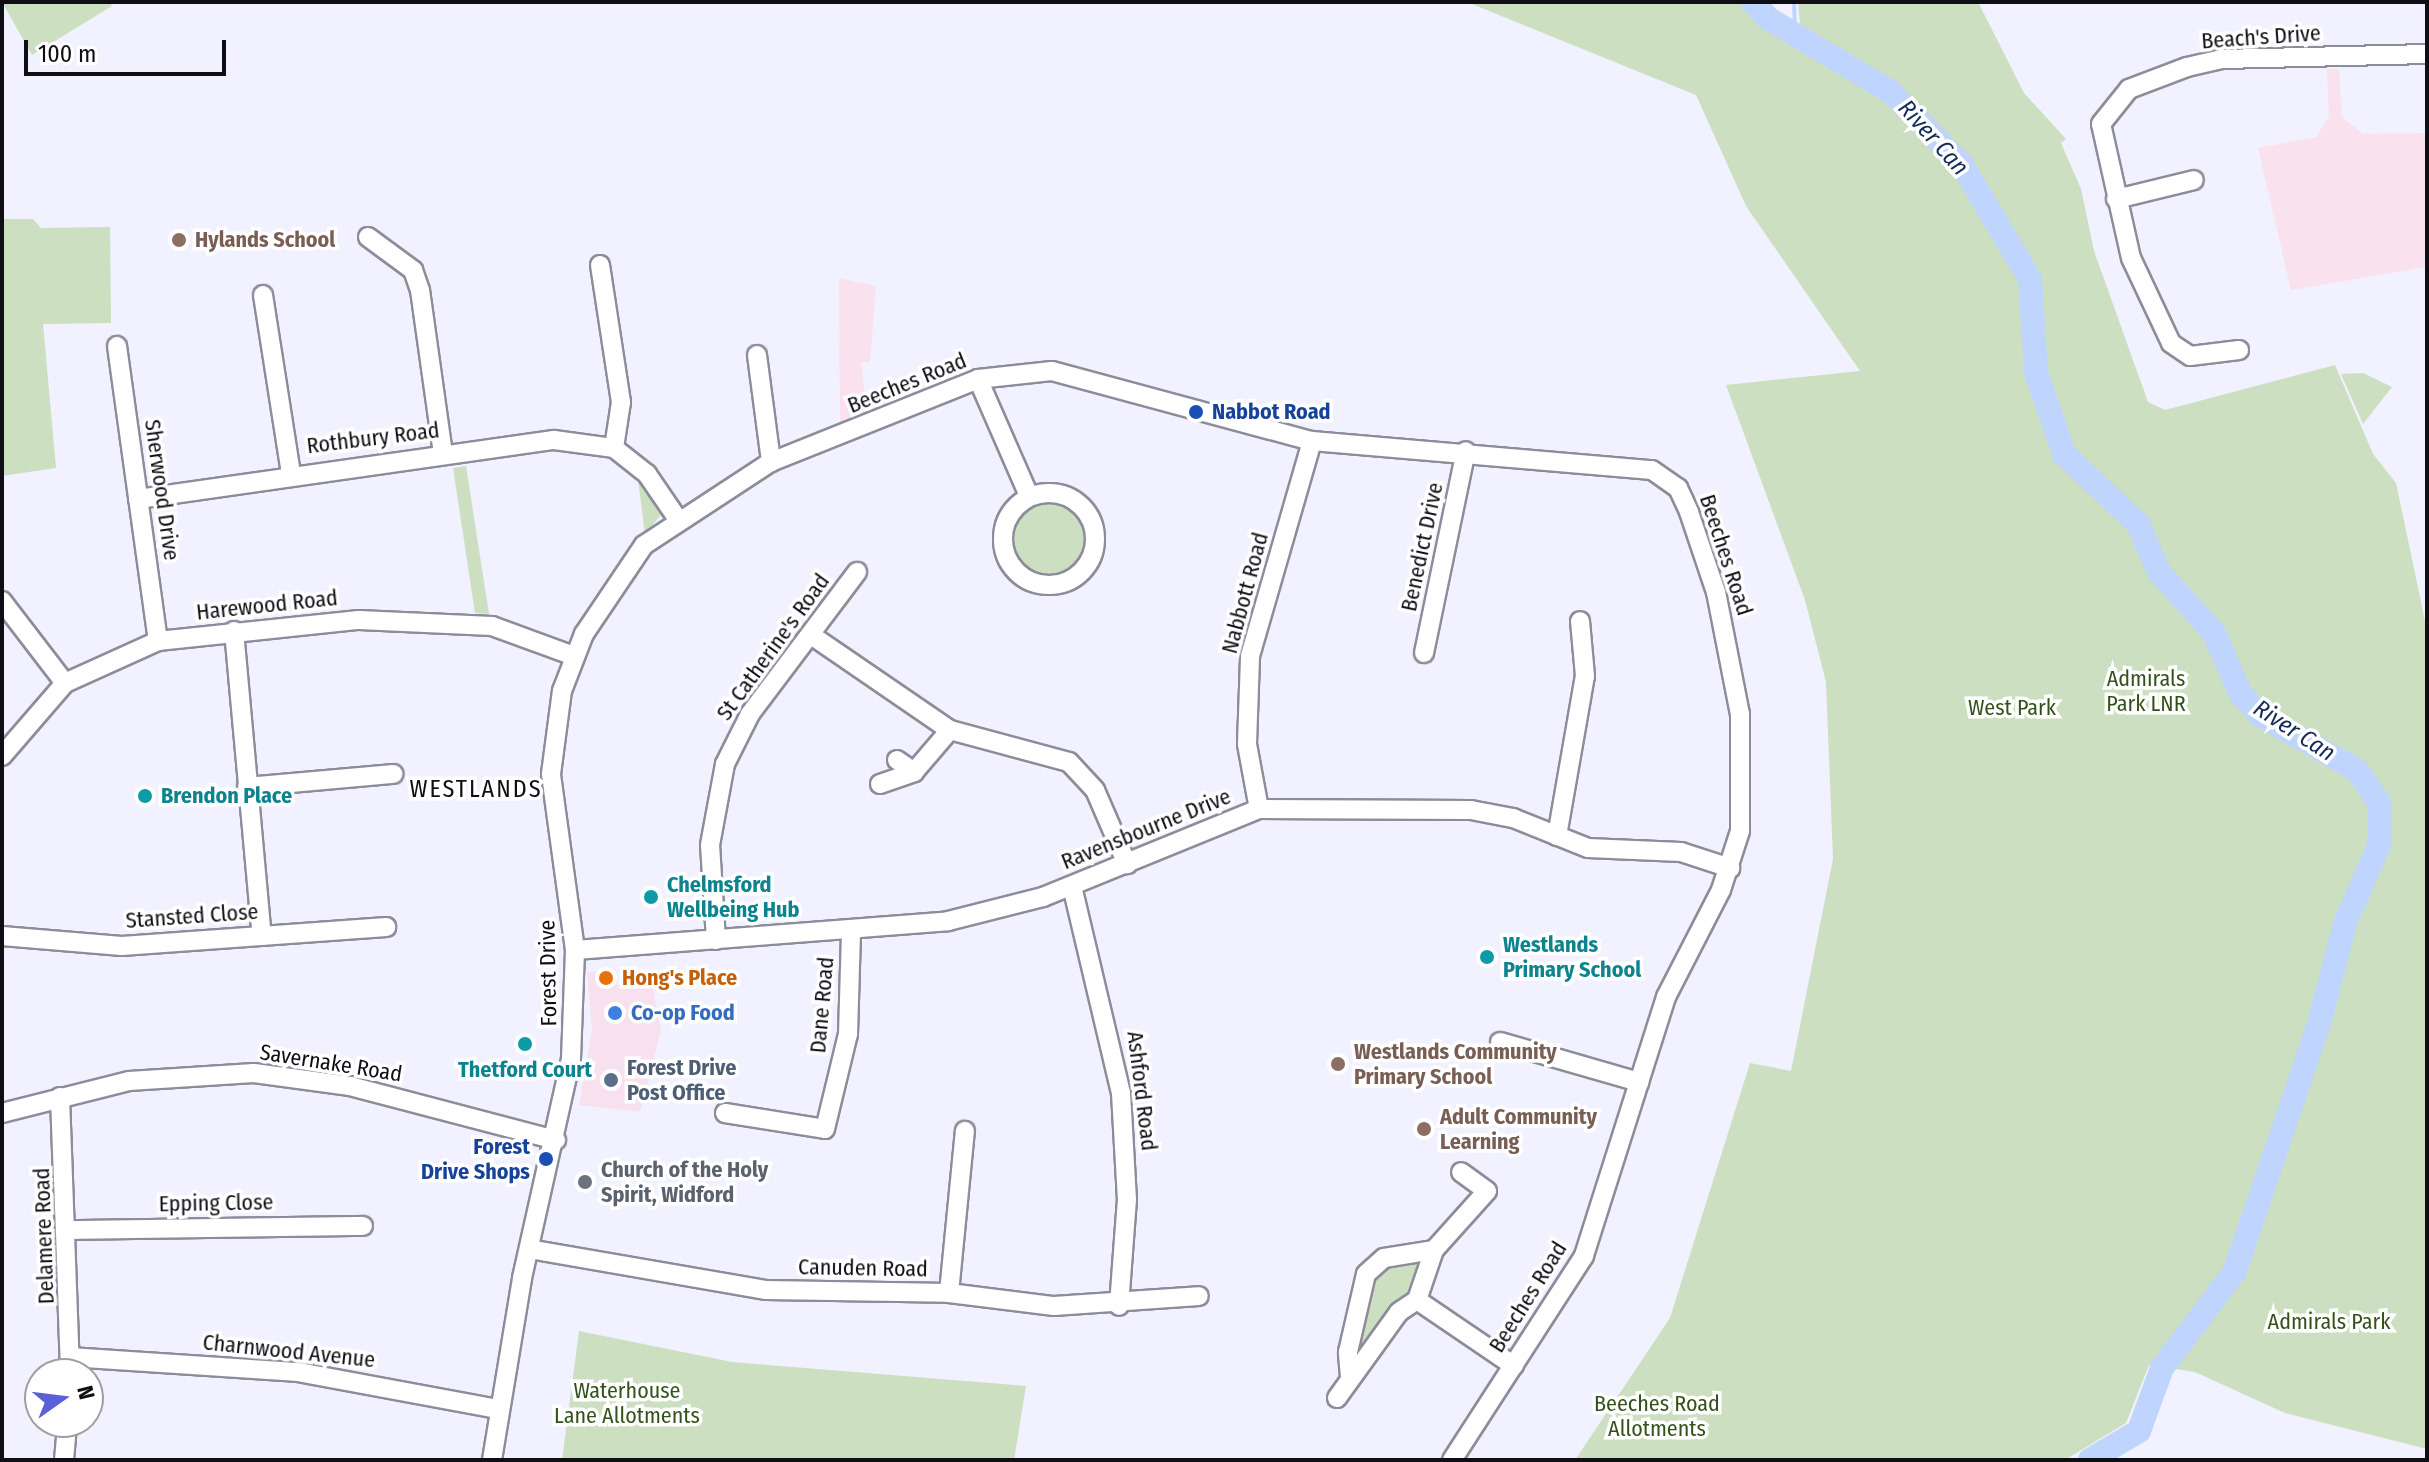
<!DOCTYPE html>
<style>
body{margin:0}
#map{position:relative;width:2429px;height:1462px;overflow:hidden;background:#f2f1ff;font-family:"Fira Sans Condensed",sans-serif}
div>[style]{position:absolute}
[style*='--x']{left:calc(var(--x)*1px);top:calc(var(--y)*1px);width:calc(var(--w)*1px);rotate:calc(var(--a)*1deg)}
.commercial>*{inset:0;background:#f8e1ee}
.industrial>*{inset:0;background:#f9e1ed}
.green>*{inset:0;background:#ccdfc1}
.round{border-radius:50%}
.stream>*{height:4px;margin:-2px;padding:0 2px;transform-origin:2px;border-radius:2px;background:#c0d5fd}
.river>*{height:24px;margin:-12px;padding:0 12px;transform-origin:12px;border-radius:12px;background:#c0d5fd}
.roads{filter:drop-shadow(2px 0 #8d8c9b) drop-shadow(-2px 0 #8d8c9b) drop-shadow(0 2px #8d8c9b) drop-shadow(0 -2px #8d8c9b)}
.minor>*{height:18px;margin:-9px;padding:0 9px;transform-origin:9px;border-radius:9px;background:#fff}
.minor>.ring{margin:-9px;padding:0;box-sizing:content-box;background:none;border:18px solid #fff;border-radius:50%}
.dots>*{width:22px;height:22px;translate:-50% -50%;box-sizing:border-box;border:4px solid #fff;border-radius:50%}
span{translate:-50% -50%;white-space:nowrap;text-align:center;line-height:1.15;-webkit-text-stroke:7px #fff;paint-order:stroke}
.street-label{font-size:22px;color:#0f0e14}
.education-label{font-size:22px;color:#785e54;font-weight:700}
.left{translate:0 -50%;text-align:left}
.transit-label{font-size:22px;color:#164399;font-weight:700}
.right{translate:-100% -50%;text-align:right}
.park-label{font-size:22px;color:#33521b}
.culture-label{font-size:22px;color:#0d838f;font-weight:700}
.food-label{font-size:22px;color:#c56008;font-weight:700}
.shop-label{font-size:22px;color:#366cbe;font-weight:700}
.service-label{font-size:22px;color:#4e5e75;font-weight:700}
.worship-label{font-size:22px;color:#5b616d;font-weight:700}
.water-label{font-size:24px;color:#152c5b;font-style:italic}
.neighbourhood-label{font-size:24px;color:#0f0e14;letter-spacing:2px}
.frame{position:absolute;inset:0;border:4px solid #0f0e14;pointer-events:none}
.north{position:absolute;left:24px;top:1358px;width:80px;height:80px;box-sizing:border-box;background:#fff;border:2px solid #9f9fa1;border-radius:50%;rotate:76deg;font-size:22px;font-weight:700;line-height:32px;text-align:center;color:#0f0e14}
.north::after{content:'';display:block;margin:auto;width:28px;height:36px;background:#5a61d8;clip-path:polygon(50% 0,100% 100%,50% 72%,0 100%)}
.scale{position:absolute;left:24px;top:40px;width:202px;height:36px;box-sizing:border-box;border:4px solid #0f0e14;border-top:0;padding-left:10px;font-size:24px;line-height:28px;white-space:nowrap;color:#0f0e14;-webkit-text-stroke:6px #fff;paint-order:stroke}
</style>
<div id="map">
<div class="commercial">
<div style="clip-path:polygon(615px 970px,617px 985px,652px 983px,661px 1030px,640px 1112px,579px 1105px,592px 1030px,587px 972px)"></div>
</div>
<div class="industrial">
<div style="clip-path:polygon(2327px 69px,2339px 69px,2342px 117px,2363px 134px,2427px 133px,2427px 267px,2291px 290px,2258px 148px,2316px 137px,2329px 117px)"></div>
<div style="clip-path:polygon(839px 278px,876px 286px,870px 362px,861px 362px,867px 414px,840px 425px)"></div>
</div>
<div class="green">
<div style="clip-path:polygon(2px 2px,110px 2px,112px 6px,32px 55px)"></div>
<div style="clip-path:polygon(1467px 2px,1742px 2px,1762px 23px,1793px 37px,1800px 24px,1798px 2px,1978px 2px,2024px 93px,2066px 139px,2061px 143px,2081px 189px,2094px 251px,2148px 402px,2165px 410px,2335px 365px,2373px 454px,2396px 483px,2427px 630px,2427px 1449px,2285px 1413px,2195px 1372px,2149px 1365px,2126px 1423px,2065px 1460px,1575px 1460px,1670px 1318px,1750px 1063px,1791px 1071px,1833px 859px,1826px 682px,1805px 600px,1726px 385px,1860px 371px,1746px 206px,1696px 95px)"></div>
<div style="clip-path:polygon(2px 219px,33px 219px,41px 228px,110px 227px,111px 323px,43px 324px,56px 468px,2px 476px)"></div>
<div style="clip-path:polygon(2363px 373px,2392px 387px,2363px 424px,2341px 374px)"></div>
<div style="clip-path:polygon(466px 466px,489px 614px,475px 613px,453px 468px)"></div>
<div style="clip-path:polygon(638px 479px,662px 513px,645px 535px)"></div>
<div class="round" style="left:1009px;top:499px;width:80px;height:80px"></div>
<div style="clip-path:polygon(1424px 1259px,1411px 1295px,1360px 1356px,1353px 1351px,1360px 1345px,1364px 1292px,1382px 1265px)"></div>
<div style="clip-path:polygon(579px 1331px,732px 1362px,1026px 1386px,1014px 1460px,562px 1460px)"></div>
</div>
<div class="stream">
<div style="--x:1794;--y:2;--w:29;--a:88"></div>
</div>
<div class="river">
<div style="--x:1753;--y:2;--w:23;--a:47"></div>
<div style="--x:1769;--y:19;--w:142;--a:30.9"></div>
<div style="--x:1891;--y:92;--w:102;--a:45.8"></div>
<div style="--x:1962;--y:165;--w:133;--a:59.2"></div>
<div style="--x:2030;--y:279;--w:93;--a:86.3"></div>
<div style="--x:2036;--y:372;--w:87;--a:71.1"></div>
<div style="--x:2064;--y:454;--w:102;--a:43.4"></div>
<div style="--x:2138;--y:524;--w:52;--a:66.4"></div>
<div style="--x:2159;--y:572;--w:82;--a:48"></div>
<div style="--x:2214;--y:633;--w:68;--a:66.5"></div>
<div style="--x:2241;--y:695;--w:28;--a:46"></div>
<div style="--x:2260;--y:715;--w:112;--a:29.6"></div>
<div style="--x:2357;--y:770;--w:41;--a:55.9"></div>
<div style="--x:2380;--y:804;--w:39;--a:90"></div>
<div style="--x:2380;--y:843;--w:87;--a:113.6"></div>
<div style="--x:2345;--y:923;--w:104;--a:104.4"></div>
<div style="--x:2319;--y:1024;--w:261;--a:108.8"></div>
<div style="--x:2235;--y:1271;--w:121;--a:127"></div>
<div style="--x:2162;--y:1368;--w:67;--a:110.1"></div>
<div style="--x:2139;--y:1431;--w:57;--a:149.4"></div>
</div>
<div class="roads">
<div class="minor">
<div style="--x:2116;--y:199;--w:80;--a:-13.7"></div>
<div style="--x:368;--y:237;--w:56;--a:36.3"></div>
<div style="--x:413;--y:270;--w:21;--a:71"></div>
<div style="--x:420;--y:290;--w:166;--a:82"></div>
<div style="--x:600;--y:265;--w:139;--a:81.3"></div>
<div style="--x:621;--y:402;--w:47;--a:98.7"></div>
<div style="--x:263;--y:295;--w:180;--a:81.1"></div>
<div style="--x:117;--y:346;--w:298;--a:82.1"></div>
<div style="--x:2239;--y:350;--w:49;--a:173"></div>
<div style="--x:2190;--y:356;--w:23;--a:-146"></div>
<div style="--x:2171;--y:343;--w:94;--a:-115.2"></div>
<div style="--x:2131;--y:258;--w:137;--a:-102.6"></div>
<div style="--x:2101;--y:124;--w:45;--a:-51.3"></div>
<div style="--x:2129;--y:89;--w:62;--a:-20.8"></div>
<div style="--x:2187;--y:67;--w:37;--a:-13"></div>
<div style="--x:2223;--y:59;--w:204;--a:-1.4"></div>
<div style="--x:757;--y:355;--w:108;--a:82.5"></div>
<div style="--x:978;--y:379;--w:128;--a:66.4"></div>
<div class="ring" style="left:1003px;top:493px;width:74px;height:74px"></div>
<div style="--x:138;--y:499;--w:420;--a:-8.1"></div>
<div style="--x:554;--y:440;--w:61;--a:7.6"></div>
<div style="--x:614;--y:448;--w:42;--a:38.2"></div>
<div style="--x:647;--y:474;--w:53;--a:55.7"></div>
<div style="--x:2;--y:601;--w:103;--a:52.5"></div>
<div style="--x:234;--y:631;--w:306;--a:84.8"></div>
<div style="--x:811;--y:635;--w:168;--a:34.4"></div>
<div style="--x:950;--y:730;--w:123;--a:15.1"></div>
<div style="--x:1069;--y:762;--w:38;--a:47"></div>
<div style="--x:1095;--y:790;--w:81;--a:66.6"></div>
<div style="--x:1424;--y:653;--w:206;--a:-78.3"></div>
<div style="--x:2;--y:756;--w:96;--a:-49.2"></div>
<div style="--x:65;--y:683;--w:102;--a:-24.3"></div>
<div style="--x:158;--y:641;--w:202;--a:-6"></div>
<div style="--x:359;--y:620;--w:133;--a:2.6"></div>
<div style="--x:492;--y:626;--w:87;--a:20.1"></div>
<div style="--x:897;--y:760;--w:21;--a:35"></div>
<div style="--x:880;--y:784;--w:36;--a:-19"></div>
<div style="--x:914;--y:772;--w:55;--a:-49.4"></div>
<div style="--x:247;--y:787;--w:147;--a:-5.1"></div>
<div style="--x:1259;--y:809;--w:66;--a:-100.5"></div>
<div style="--x:1247;--y:744;--w:88;--a:-88"></div>
<div style="--x:1250;--y:656;--w:224;--a:-73.9"></div>
<div style="--x:1557;--y:836;--w:162;--a:-80.1"></div>
<div style="--x:1585;--y:676;--w:55;--a:-95.2"></div>
<div style="--x:1072;--y:886;--w:213;--a:76.7"></div>
<div style="--x:1121;--y:1093;--w:106;--a:86.8"></div>
<div style="--x:1127;--y:1199;--w:107;--a:94.3"></div>
<div style="--x:2;--y:936;--w:120;--a:4.8"></div>
<div style="--x:122;--y:946;--w:265;--a:-4.1"></div>
<div style="--x:716;--y:940;--w:95;--a:-93.6"></div>
<div style="--x:710;--y:845;--w:82;--a:-79.5"></div>
<div style="--x:725;--y:764;--w:56;--a:-63.4"></div>
<div style="--x:750;--y:714;--w:178;--a:-53"></div>
<div style="--x:575;--y:950;--w:374;--a:-4.4"></div>
<div style="--x:948;--y:921;--w:98;--a:-14.2"></div>
<div style="--x:1043;--y:897;--w:233;--a:-22.2"></div>
<div style="--x:1259;--y:809;--w:212;--a:0.3"></div>
<div style="--x:1471;--y:810;--w:43;--a:10.8"></div>
<div style="--x:1513;--y:818;--w:81;--a:21.8"></div>
<div style="--x:1588;--y:848;--w:93;--a:2.5"></div>
<div style="--x:1681;--y:852;--w:52;--a:18.1"></div>
<div style="--x:1500;--y:1042;--w:145;--a:16.1"></div>
<div style="--x:60;--y:1097;--w:277;--a:87.9"></div>
<div style="--x:2;--y:1113;--w:131;--a:-14.1"></div>
<div style="--x:129;--y:1081;--w:125;--a:-3.7"></div>
<div style="--x:254;--y:1073;--w:97;--a:7.7"></div>
<div style="--x:350;--y:1086;--w:213;--a:14.7"></div>
<div style="--x:725;--y:1113;--w:101;--a:9.1"></div>
<div style="--x:825;--y:1129;--w:98;--a:-76.4"></div>
<div style="--x:848;--y:1034;--w:102;--a:-88.3"></div>
<div style="--x:71;--y:1230;--w:292;--a:-0.8"></div>
<div style="--x:529;--y:1249;--w:241;--a:9.8"></div>
<div style="--x:766;--y:1290;--w:183;--a:0.9"></div>
<div style="--x:949;--y:1293;--w:106;--a:7.1"></div>
<div style="--x:1054;--y:1306;--w:145;--a:-3.9"></div>
<div style="--x:949;--y:1293;--w:163;--a:-84.4"></div>
<div style="--x:1417;--y:1300;--w:117;--a:34.2"></div>
<div style="--x:71;--y:1357;--w:227;--a:3.8"></div>
<div style="--x:298;--y:1372;--w:203;--a:10.5"></div>
<div style="--x:1350;--y:1377;--w:25;--a:-95"></div>
<div style="--x:1348;--y:1352;--w:80;--a:-77"></div>
<div style="--x:1366;--y:1274;--w:24;--a:-42"></div>
<div style="--x:1384;--y:1258;--w:51;--a:-9.1"></div>
<div style="--x:1337;--y:1398;--w:106;--a:-54.2"></div>
<div style="--x:1399;--y:1312;--w:22;--a:-34"></div>
<div style="--x:1417;--y:1300;--w:53;--a:-71.2"></div>
<div style="--x:1434;--y:1250;--w:79;--a:-48.1"></div>
<div style="--x:1487;--y:1191;--w:32;--a:-144"></div>
<div style="--x:64;--y:1460;--w:38;--a:-85"></div>
<div style="--x:492;--y:1460;--w:184;--a:-80.6"></div>
<div style="--x:522;--y:1278;--w:224;--a:-77.4"></div>
<div style="--x:571;--y:1059;--w:109;--a:-87.9"></div>
<div style="--x:575;--y:950;--w:178;--a:-97.8"></div>
<div style="--x:551;--y:774;--w:84;--a:-82.5"></div>
<div style="--x:562;--y:691;--w:61;--a:-68.9"></div>
<div style="--x:584;--y:634;--w:107;--a:-56"></div>
<div style="--x:644;--y:545;--w:152;--a:-33.2"></div>
<div style="--x:771;--y:462;--w:223;--a:-21.8"></div>
<div style="--x:978;--y:379;--w:74;--a:-6.2"></div>
<div style="--x:1052;--y:371;--w:269;--a:15.1"></div>
<div style="--x:1312;--y:441;--w:341;--a:4.9"></div>
<div style="--x:1652;--y:470;--w:32;--a:35"></div>
<div style="--x:1678;--y:488;--w:26;--a:65"></div>
<div style="--x:1689;--y:512;--w:84;--a:71.4"></div>
<div style="--x:1716;--y:592;--w:124;--a:78.9"></div>
<div style="--x:1740;--y:714;--w:117;--a:90"></div>
<div style="--x:1740;--y:831;--w:62;--a:107.9"></div>
<div style="--x:1721;--y:890;--w:120;--a:117.2"></div>
<div style="--x:1666;--y:997;--w:272;--a:107.6"></div>
<div style="--x:1584;--y:1256;--w:243;--a:122.9"></div>
</div>
</div>
<div class="dots">
<div style="left:179px;top:240px;background:#8d6e63"></div>
<div style="left:1196px;top:412px;background:#1a4fb4"></div>
<div style="left:145px;top:796px;background:#0f9aa8"></div>
<div style="left:651px;top:897px;background:#0f9aa8"></div>
<div style="left:1487px;top:957px;background:#0f9aa8"></div>
<div style="left:606px;top:978px;background:#e8710a"></div>
<div style="left:615px;top:1013px;background:#3f7fe0"></div>
<div style="left:525px;top:1044px;background:#0f9aa8"></div>
<div style="left:1338px;top:1064px;background:#8d6e63"></div>
<div style="left:611px;top:1080px;background:#5c6f8a"></div>
<div style="left:1424px;top:1129px;background:#8d6e63"></div>
<div style="left:546px;top:1159px;background:#1a4fb4"></div>
<div style="left:585px;top:1182px;background:#6b7280"></div>
</div>
<div class="street-label">
<span style="left:2261px;top:37px;rotate:-4deg">Beach's Drive</span>
<span style="left:907px;top:383px;rotate:-22deg">Beeches Road</span>
<span style="left:373px;top:438px;rotate:-7deg">Rothbury Road</span>
<span style="left:162px;top:490px;rotate:82deg">Sherwood Drive</span>
<span style="left:1422px;top:547px;rotate:-78deg">Benedict Drive</span>
<span style="left:1726px;top:555px;rotate:72deg">Beeches Road</span>
<span style="left:1245px;top:593px;rotate:-75deg">Nabbott Road</span>
<span style="left:267px;top:605px;rotate:-6deg">Harewood Road</span>
<span style="left:773px;top:647px;rotate:-54deg">St Catherine's Road</span>
<span style="left:1146px;top:829px;rotate:-22deg">Ravensbourne Drive</span>
<span style="left:192px;top:916px;rotate:-4deg">Stansted Close</span>
<span style="left:548px;top:973px;rotate:-91deg">Forest Drive</span>
<span style="left:822px;top:1005px;rotate:-85deg">Dane Road</span>
<span style="left:331px;top:1063px;rotate:9deg">Savernake Road</span>
<span style="left:1142px;top:1091px;rotate:83deg">Ashford Road</span>
<span style="left:216px;top:1203px;rotate:-1deg">Epping Close</span>
<span style="left:44px;top:1236px;rotate:-92deg">Delamere Road</span>
<span style="left:863px;top:1268px;rotate:1deg">Canuden Road</span>
<span style="left:1528px;top:1297px;rotate:-58deg">Beeches Road</span>
<span style="left:289px;top:1351px;rotate:6deg">Charnwood Avenue</span>
</div>
<div class="education-label">
<span class="left" style="left:195px;top:240px">Hylands School</span>
<span class="left" style="left:1354px;top:1064px">Westlands Community<br>Primary School</span>
<span class="left" style="left:1440px;top:1129px">Adult Community<br>Learning</span>
</div>
<div class="transit-label">
<span class="left" style="left:1212px;top:412px">Nabbot Road</span>
<span class="right" style="left:530px;top:1159px">Forest<br>Drive Shops</span>
</div>
<div class="park-label">
<span style="left:2146px;top:691px">Admirals<br>Park LNR</span>
<span style="left:2012px;top:708px">West Park</span>
<span style="left:2329px;top:1322px">Admirals Park</span>
<span style="left:627px;top:1403px">Waterhouse<br>Lane Allotments</span>
<span style="left:1657px;top:1416px">Beeches Road<br>Allotments</span>
</div>
<div class="culture-label">
<span class="left" style="left:161px;top:796px">Brendon Place</span>
<span class="left" style="left:667px;top:897px">Chelmsford<br>Wellbeing Hub</span>
<span class="left" style="left:1503px;top:957px">Westlands<br>Primary School</span>
<span style="left:525px;top:1070px">Thetford Court</span>
</div>
<div class="food-label">
<span class="left" style="left:622px;top:978px">Hong's Place</span>
</div>
<div class="shop-label">
<span class="left" style="left:631px;top:1013px">Co-op Food</span>
</div>
<div class="service-label">
<span class="left" style="left:627px;top:1080px">Forest Drive<br>Post Office</span>
</div>
<div class="worship-label">
<span class="left" style="left:601px;top:1182px">Church of the Holy<br>Spirit, Widford</span>
</div>
<div class="water-label">
<span style="left:1933px;top:138px;rotate:48deg">River Can</span>
<span style="left:2294px;top:731px;rotate:33deg">River Can</span>
</div>
<div class="neighbourhood-label">
<span style="left:476px;top:790px">WESTLANDS</span>
</div>
<div class="frame"></div>
<div class="north">N</div>
<div class="scale">100 m</div>
</div>
